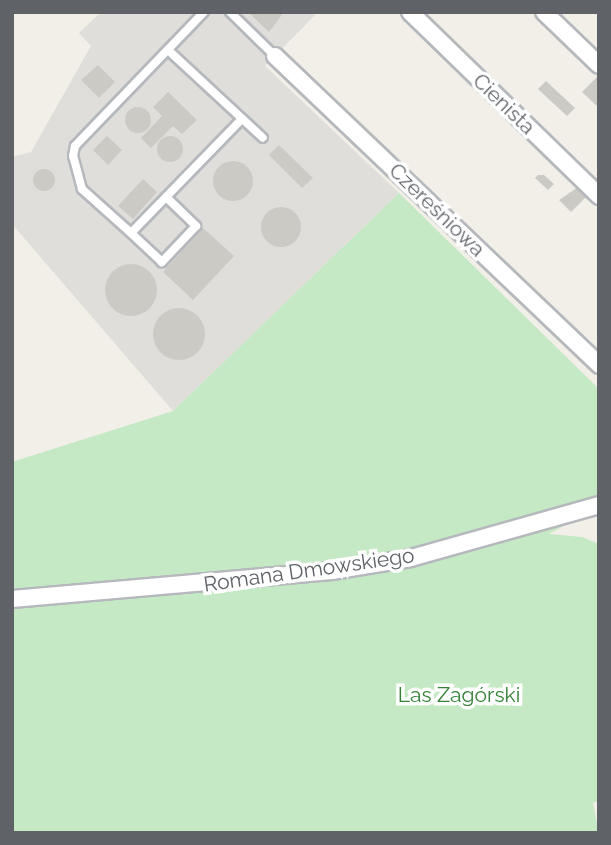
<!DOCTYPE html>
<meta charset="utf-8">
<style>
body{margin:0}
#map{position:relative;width:611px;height:845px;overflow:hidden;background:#f1efe8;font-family:Raleway,sans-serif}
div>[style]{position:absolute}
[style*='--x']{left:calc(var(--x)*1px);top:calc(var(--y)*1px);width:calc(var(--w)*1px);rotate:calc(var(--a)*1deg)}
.industrial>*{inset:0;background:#e0deda}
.green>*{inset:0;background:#c5e8c5}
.building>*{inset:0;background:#cccac5}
.round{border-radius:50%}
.roads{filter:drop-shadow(2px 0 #b5b8bc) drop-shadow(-2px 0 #b5b8bc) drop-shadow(0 2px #b5b8bc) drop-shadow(0 -2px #b5b8bc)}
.lane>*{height:8px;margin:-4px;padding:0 4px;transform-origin:4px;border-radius:4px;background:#fff}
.street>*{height:16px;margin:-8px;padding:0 8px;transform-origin:8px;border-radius:8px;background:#fff}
span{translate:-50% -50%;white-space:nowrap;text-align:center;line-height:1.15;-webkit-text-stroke:7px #fff;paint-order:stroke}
.street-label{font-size:21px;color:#5f6368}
.park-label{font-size:21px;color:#348238}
.frame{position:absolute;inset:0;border:14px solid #5f6368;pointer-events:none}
</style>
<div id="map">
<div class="industrial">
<div style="clip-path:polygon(101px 12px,318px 12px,265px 66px,399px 193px,173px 411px,12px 224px,12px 157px,31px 152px,91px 46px,79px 33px)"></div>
</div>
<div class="green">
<div style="clip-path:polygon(399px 193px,599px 389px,599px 506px,549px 534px,582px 537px,599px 544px,599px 801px,593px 803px,599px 833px,12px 833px,12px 462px,173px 411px)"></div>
</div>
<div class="building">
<div style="clip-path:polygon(248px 12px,284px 12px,269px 32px)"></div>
<div style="clip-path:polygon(98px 65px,115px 82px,99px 98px,81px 80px)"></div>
<div style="clip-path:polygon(597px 77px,599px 78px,599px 108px,582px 92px)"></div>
<div style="clip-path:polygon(546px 81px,575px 108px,567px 116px,538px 89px)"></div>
<div style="clip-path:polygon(168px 92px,197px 120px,182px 134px,173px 126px,151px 148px,141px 138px,162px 116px,153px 107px)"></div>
<div class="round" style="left:125px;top:107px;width:26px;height:26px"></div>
<div style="clip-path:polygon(107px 136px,122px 150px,108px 165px,93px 150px)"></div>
<div class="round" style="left:157px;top:136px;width:26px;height:26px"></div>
<div style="clip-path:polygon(279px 145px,313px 178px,302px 188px,269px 155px)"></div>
<div class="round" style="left:213px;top:161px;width:40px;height:40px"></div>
<div class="round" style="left:33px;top:169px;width:22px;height:22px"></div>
<div style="clip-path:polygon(538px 175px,544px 175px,554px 184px,548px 190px,535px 178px)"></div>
<div style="clip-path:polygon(143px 179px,157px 192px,133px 219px,118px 206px)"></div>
<div style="clip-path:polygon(578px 187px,587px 196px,571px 212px,559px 200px)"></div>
<div class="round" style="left:261px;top:207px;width:40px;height:40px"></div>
<div style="clip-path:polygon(203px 228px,234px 256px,193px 300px,163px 272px)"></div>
<div class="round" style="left:105px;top:264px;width:52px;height:52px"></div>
<div class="round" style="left:153px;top:308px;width:52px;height:52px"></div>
</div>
<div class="roads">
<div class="lane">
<div style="--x:230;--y:12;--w:63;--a:44.4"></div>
<div style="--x:168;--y:50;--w:129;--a:42.8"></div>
<div style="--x:166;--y:197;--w:42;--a:44"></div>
<div style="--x:196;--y:226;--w:50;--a:133.4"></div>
<div style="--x:162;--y:262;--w:42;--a:-136.9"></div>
<div style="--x:131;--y:233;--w:159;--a:-45.8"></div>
<div style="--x:131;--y:233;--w:66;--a:-138.1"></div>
<div style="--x:82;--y:189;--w:34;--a:-105"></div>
<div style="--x:73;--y:156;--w:10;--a:-79"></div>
<div style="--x:75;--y:146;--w:186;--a:-46.1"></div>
</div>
<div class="street">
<div style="--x:410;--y:12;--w:264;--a:44.2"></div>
<div style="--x:544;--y:12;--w:76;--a:43.9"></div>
<div style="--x:275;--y:56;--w:448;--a:43.6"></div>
<div style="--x:12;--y:599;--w:321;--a:-5"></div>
<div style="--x:332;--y:571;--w:80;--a:-9.3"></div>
<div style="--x:411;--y:558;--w:195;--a:-15.7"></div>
</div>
</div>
<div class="street-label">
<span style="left:504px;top:104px;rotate:44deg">Cienista</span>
<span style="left:437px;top:210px;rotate:44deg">Czereśniowa</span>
<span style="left:309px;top:570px;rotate:-8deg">Romana Dmowskiego</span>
</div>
<div class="park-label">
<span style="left:459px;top:695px">Las Zagórski</span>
</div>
<div class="frame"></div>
</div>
